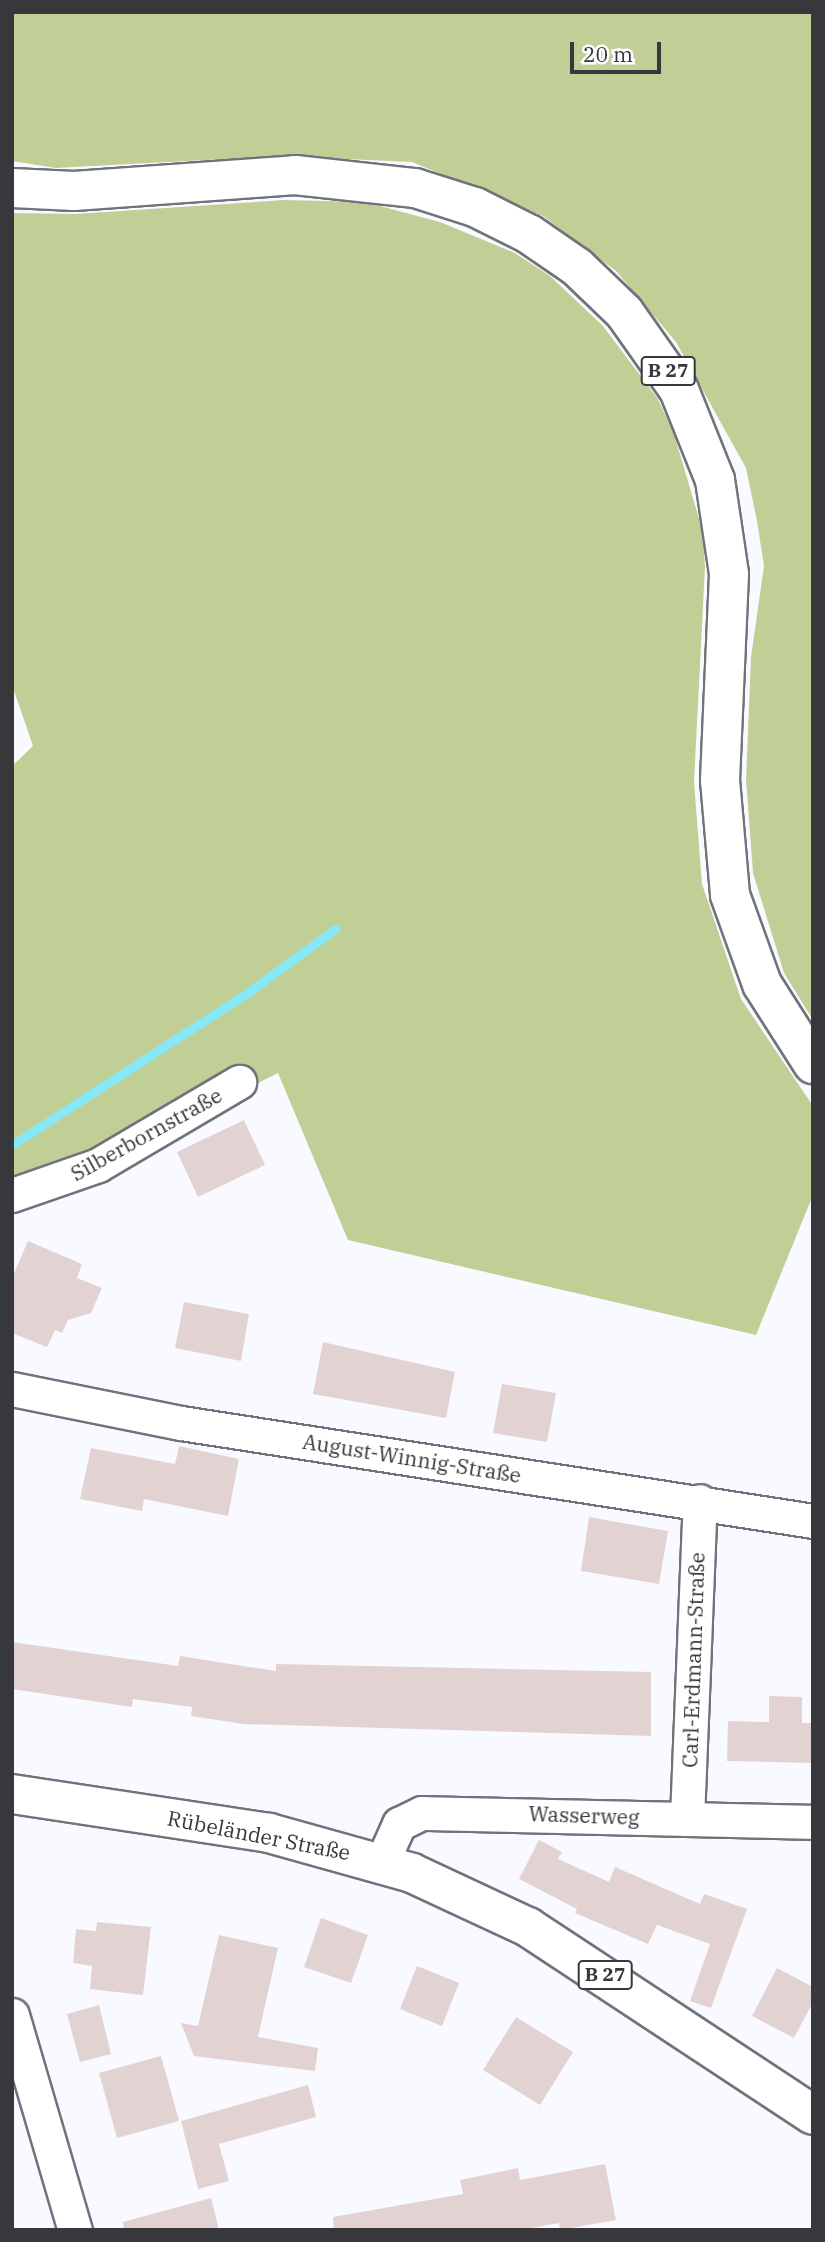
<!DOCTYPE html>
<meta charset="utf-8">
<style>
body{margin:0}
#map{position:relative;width:825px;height:2242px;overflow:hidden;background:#f9faff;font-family:"IBM Plex Serif",serif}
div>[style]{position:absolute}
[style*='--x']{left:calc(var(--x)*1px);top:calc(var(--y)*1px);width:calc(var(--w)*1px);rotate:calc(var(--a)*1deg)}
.green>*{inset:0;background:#c0cf96}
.stream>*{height:9px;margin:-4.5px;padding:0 4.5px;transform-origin:4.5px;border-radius:4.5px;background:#87e8f7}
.building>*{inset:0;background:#e2d3d2}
.roads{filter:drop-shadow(2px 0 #72727c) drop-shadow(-2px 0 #72727c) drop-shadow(0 2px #72727c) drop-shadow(0 -2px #72727c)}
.minor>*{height:33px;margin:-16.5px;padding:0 16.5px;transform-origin:16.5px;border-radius:16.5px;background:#fff}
.major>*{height:38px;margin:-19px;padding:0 19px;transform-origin:19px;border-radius:19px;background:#fff}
span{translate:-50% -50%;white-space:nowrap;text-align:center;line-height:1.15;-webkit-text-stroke:5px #fff;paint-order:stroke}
.shield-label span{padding:2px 5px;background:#fff;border:2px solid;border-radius:5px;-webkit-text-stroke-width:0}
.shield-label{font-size:19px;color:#37373c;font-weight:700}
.street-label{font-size:21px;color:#37373c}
.frame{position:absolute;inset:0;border:14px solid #37373c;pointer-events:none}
.scale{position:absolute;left:570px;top:42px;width:91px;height:32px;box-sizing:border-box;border:4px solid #37373c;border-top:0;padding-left:9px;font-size:21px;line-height:24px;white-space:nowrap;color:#37373c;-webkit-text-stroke:5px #fff;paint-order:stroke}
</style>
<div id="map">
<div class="green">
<div style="clip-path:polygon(12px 12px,813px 12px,813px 1020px,784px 973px,753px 873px,746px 779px,751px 657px,764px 566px,757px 521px,746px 468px,676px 342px,616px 271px,543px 216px,412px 162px,280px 156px,56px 168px,12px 161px)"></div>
<div style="clip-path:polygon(284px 200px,365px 202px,440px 222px,515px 253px,550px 276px,603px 326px,658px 399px,674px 434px,703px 532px,705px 567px,694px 782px,702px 884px,741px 999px,813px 1106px,813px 1195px,756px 1335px,348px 1240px,278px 1073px,12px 1205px,12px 766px,33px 746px,12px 685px,12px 213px,75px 214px)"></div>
</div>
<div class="stream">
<div style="--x:12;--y:1145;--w:280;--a:-32.9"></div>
<div style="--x:247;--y:993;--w:109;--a:-36"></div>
</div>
<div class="building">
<div style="clip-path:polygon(244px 1120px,265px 1165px,198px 1197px,177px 1152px)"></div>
<div style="clip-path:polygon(28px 1241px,82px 1264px,77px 1278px,102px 1288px,91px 1313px,68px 1320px,62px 1333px,55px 1330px,47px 1347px,12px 1333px,12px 1278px)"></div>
<div style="clip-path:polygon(184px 1302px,249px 1314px,241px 1361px,175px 1348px)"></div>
<div style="clip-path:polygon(323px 1342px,455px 1372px,446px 1418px,313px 1394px)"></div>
<div style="clip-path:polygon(502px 1384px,556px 1393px,547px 1442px,493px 1433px)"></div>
<div style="clip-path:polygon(179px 1446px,239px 1459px,228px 1516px,144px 1499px,142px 1511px,80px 1499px,91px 1448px,175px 1464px)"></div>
<div style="clip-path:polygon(589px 1517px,668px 1531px,659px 1584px,581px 1571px)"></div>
<div style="clip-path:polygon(12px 1642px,178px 1666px,180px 1656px,276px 1671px,276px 1664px,651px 1672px,651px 1736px,243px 1724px,191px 1716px,192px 1707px,133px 1699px,132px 1707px,12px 1689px)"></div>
<div style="clip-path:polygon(769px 1696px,802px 1697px,802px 1723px,813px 1723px,813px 1763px,727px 1761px,728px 1721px,769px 1722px)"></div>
<div style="clip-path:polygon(539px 1840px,562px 1852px,558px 1859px,609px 1882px,615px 1867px,700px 1904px,704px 1894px,747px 1909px,711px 2008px,690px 2001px,710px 1944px,657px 1925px,648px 1944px,575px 1913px,577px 1909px,519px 1879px)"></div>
<div style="clip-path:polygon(321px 1918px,368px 1935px,351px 1983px,304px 1967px)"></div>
<div style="clip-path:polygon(97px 1922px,151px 1927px,143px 1995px,90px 1989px,92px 1966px,73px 1963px,76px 1929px,96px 1931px)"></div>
<div style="clip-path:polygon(219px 1935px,278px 1948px,258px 2037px,318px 2048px,315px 2071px,194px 2056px,181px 2023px,198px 2026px)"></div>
<div style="clip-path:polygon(417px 1966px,459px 1983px,442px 2026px,400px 2009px)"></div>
<div style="clip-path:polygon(777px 1968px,813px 1987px,813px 2002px,794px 2038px,752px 2016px)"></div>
<div style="clip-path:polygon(99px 2005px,111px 2054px,80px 2062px,67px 2014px)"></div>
<div style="clip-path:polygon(516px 2017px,573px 2052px,540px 2105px,483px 2070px)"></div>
<div style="clip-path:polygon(161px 2056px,179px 2121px,117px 2138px,99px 2073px)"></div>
<div style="clip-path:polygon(308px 2085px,316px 2117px,219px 2144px,229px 2181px,198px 2189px,181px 2121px)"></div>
<div style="clip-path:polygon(605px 2164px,616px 2220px,560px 2230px,559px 2223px,521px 2230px,334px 2230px,333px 2217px,463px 2194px,460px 2180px,518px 2168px,520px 2180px)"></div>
<div style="clip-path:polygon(211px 2198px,219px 2230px,124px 2230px,123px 2222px)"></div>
</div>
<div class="roads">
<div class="minor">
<div style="--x:12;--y:1195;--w:91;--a:-19.2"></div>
<div style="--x:98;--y:1165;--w:164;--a:-30.5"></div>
<div style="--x:12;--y:1389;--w:172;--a:11.4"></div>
<div style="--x:181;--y:1423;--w:640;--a:8.81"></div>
<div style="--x:687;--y:1819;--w:318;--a:-87.7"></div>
<div style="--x:382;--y:1862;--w:42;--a:-65.9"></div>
<div style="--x:399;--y:1824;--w:25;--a:-26"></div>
<div style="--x:422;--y:1813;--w:391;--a:1.3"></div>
<div style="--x:12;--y:2015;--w:224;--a:73.7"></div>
</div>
<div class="major">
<div style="--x:12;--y:188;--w:62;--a:2.8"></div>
<div style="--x:74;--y:191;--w:222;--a:-4.1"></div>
<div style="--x:295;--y:175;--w:121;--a:6.2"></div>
<div style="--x:415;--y:188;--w:63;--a:17.6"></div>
<div style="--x:475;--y:207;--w:60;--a:26.6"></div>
<div style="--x:529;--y:234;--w:58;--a:34.5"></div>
<div style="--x:577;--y:267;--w:65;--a:43.8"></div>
<div style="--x:624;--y:312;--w:95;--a:54.8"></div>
<div style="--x:679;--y:390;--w:97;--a:68.2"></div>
<div style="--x:715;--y:480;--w:95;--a:81.5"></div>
<div style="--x:729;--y:574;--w:206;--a:92.5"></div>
<div style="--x:720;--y:780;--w:115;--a:85"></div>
<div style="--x:730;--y:895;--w:95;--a:70.2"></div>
<div style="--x:762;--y:984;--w:95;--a:57.5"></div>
<div style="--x:12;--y:1794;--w:260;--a:8.6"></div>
<div style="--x:269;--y:1833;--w:148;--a:15.6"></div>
<div style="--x:412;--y:1873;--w:128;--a:25"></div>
<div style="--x:528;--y:1927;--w:341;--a:33.4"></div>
</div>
</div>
<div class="shield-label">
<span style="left:668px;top:371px">B 27</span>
<span style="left:605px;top:1975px">B 27</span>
</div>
<div class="street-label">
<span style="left:146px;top:1134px;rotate:-29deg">Silberbornstraße</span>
<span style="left:412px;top:1458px;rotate:9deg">August-Winnig-Straße</span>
<span style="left:693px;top:1660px;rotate:-88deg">Carl-Erdmann-Straße</span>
<span style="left:584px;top:1815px;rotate:2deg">Wasserweg</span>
<span style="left:259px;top:1835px;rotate:11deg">Rübeländer Straße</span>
</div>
<div class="frame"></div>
<div class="scale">20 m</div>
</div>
